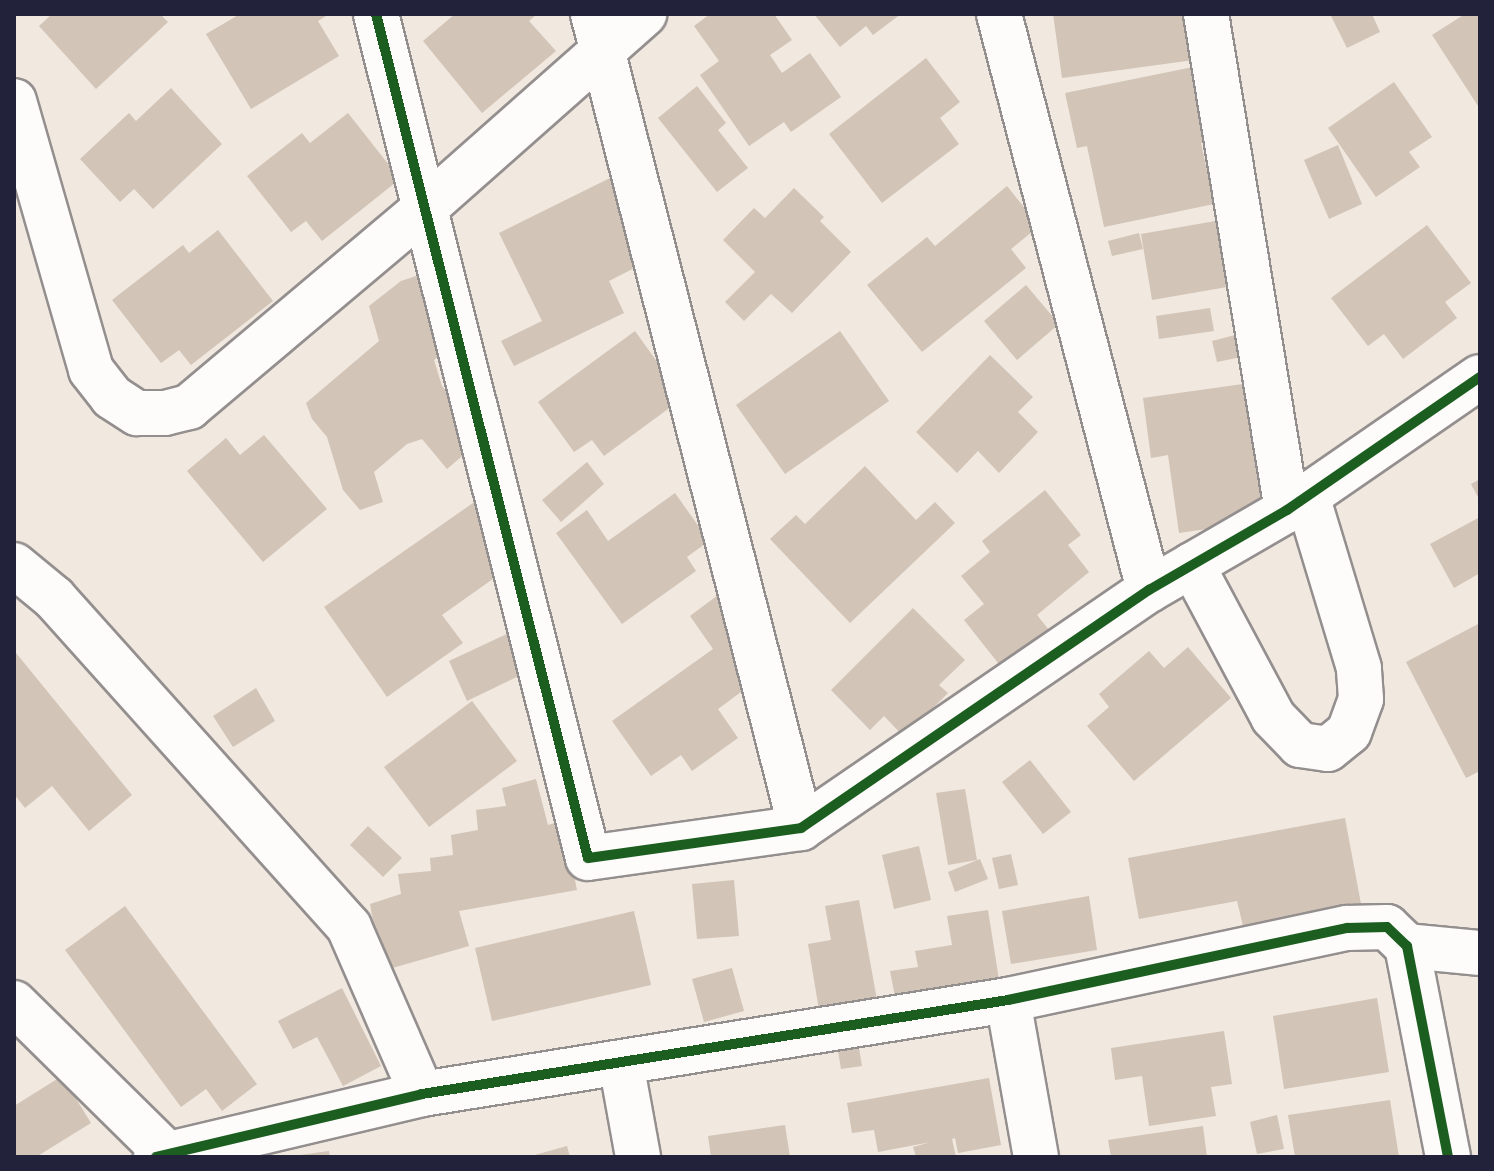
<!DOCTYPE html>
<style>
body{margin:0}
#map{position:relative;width:1494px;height:1171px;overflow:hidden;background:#f1e8df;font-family:Alegreya,serif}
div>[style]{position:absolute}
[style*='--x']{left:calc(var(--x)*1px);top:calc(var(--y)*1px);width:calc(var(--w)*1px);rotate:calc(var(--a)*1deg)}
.building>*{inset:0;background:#d2c4b6}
.roads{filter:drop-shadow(2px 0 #948f8f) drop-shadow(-2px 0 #948f8f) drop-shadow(0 2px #948f8f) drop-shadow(0 -2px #948f8f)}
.minor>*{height:44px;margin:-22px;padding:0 22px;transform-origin:22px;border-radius:22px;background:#fdfcfa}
.cycleway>*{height:10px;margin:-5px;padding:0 5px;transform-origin:5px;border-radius:5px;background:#1b5e20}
span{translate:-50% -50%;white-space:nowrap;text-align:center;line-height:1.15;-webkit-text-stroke:6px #fff;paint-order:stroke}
.frame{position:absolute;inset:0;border:16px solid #22223b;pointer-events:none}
</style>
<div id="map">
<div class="building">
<div style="clip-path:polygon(52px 14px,160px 14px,168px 22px,96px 89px,39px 26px)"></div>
<div style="clip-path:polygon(240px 14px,329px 14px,318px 21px,339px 56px,251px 109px,206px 34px)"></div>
<div style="clip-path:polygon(455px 14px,537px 14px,529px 21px,556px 51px,482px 113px,423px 41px)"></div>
<div style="clip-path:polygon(710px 14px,774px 14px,792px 40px,770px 55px,782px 73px,810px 53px,841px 97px,791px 132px,784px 122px,749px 146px,700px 75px,719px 61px,694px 26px)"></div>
<div style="clip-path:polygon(814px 14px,901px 14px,873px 35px,866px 26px,840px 47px)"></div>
<div style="clip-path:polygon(1053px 14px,1195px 14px,1201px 59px,1062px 78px)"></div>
<div style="clip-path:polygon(1330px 14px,1372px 14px,1380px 32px,1347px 48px)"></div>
<div style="clip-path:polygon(1465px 14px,1480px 14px,1480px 109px,1432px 35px)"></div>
<div style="clip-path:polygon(926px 58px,960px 102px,940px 118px,959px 144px,882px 203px,829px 134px)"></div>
<div style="clip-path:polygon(1198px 66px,1213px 140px,1201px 143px,1214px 204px,1104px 227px,1087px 146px,1077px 148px,1065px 93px)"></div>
<div style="clip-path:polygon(1394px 82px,1432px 137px,1409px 152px,1420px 167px,1376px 197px,1328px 128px)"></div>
<div style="clip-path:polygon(697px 86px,726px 123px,718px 130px,748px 168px,717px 192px,658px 118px)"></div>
<div style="clip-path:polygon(171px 88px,222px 144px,153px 209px,134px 189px,120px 202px,80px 159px,129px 113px,136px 121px)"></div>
<div style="clip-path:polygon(348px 113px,400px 179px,322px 241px,306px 221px,291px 232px,247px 176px,302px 133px,310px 143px)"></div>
<div style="clip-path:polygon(1338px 145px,1362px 204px,1329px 219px,1304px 160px)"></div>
<div style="clip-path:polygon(610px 178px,650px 260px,609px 281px,624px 313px,514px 366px,501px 341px,542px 321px,499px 233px)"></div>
<div style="clip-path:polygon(1007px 186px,1039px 226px,1011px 249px,1026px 268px,922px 352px,867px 285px,927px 237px,935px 246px)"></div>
<div style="clip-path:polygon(794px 188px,824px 217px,820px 221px,851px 252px,792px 313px,771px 294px,744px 321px,725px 302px,755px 272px,723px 240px,754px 208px,765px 218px)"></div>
<div style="clip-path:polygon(1221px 220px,1233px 286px,1152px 300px,1141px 234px)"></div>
<div style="clip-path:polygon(1427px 225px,1471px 283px,1445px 302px,1457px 318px,1403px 359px,1384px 334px,1368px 346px,1331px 298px)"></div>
<div style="clip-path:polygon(218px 230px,273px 301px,191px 365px,179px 350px,161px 363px,112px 300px,183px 245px,189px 253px)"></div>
<div style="clip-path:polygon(1139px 233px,1143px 249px,1112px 256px,1108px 241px)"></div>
<div style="clip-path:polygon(431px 271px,453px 344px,434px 360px,442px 386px,465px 414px,475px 445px,447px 469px,422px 439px,407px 444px,374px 472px,383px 502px,360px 510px,343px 490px,327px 437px,312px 419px,306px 403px,379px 341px,369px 306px,401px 281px)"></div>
<div style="clip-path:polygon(1026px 285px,1059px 324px,1017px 360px,984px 321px)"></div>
<div style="clip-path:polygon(1210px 308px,1214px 331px,1159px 339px,1156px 316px)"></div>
<div style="clip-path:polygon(635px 331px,683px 398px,604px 456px,592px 440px,574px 452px,538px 402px)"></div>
<div style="clip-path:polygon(840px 331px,889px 401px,785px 474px,736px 405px)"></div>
<div style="clip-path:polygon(1235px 335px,1241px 357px,1217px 362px,1212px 341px)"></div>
<div style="clip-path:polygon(990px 355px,1033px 397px,1018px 412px,1038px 432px,999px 473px,978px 451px,957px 473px,916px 432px)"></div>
<div style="clip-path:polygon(1250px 383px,1269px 520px,1179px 533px,1168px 455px,1151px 458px,1143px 398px)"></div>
<div style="clip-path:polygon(264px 435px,327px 509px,263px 562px,187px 471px,226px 438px,240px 455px)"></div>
<div style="clip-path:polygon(587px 462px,604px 484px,561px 522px,542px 500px)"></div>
<div style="clip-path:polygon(865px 466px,916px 520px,935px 502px,955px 523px,850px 623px,770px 539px,796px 515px,805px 524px)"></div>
<div style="clip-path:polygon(1480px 479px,1480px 501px,1471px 484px)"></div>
<div style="clip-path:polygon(1045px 490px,1081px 535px,1068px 545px,1089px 572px,1037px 615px,1049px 630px,1002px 668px,964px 620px,984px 604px,961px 576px,990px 552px,982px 541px)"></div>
<div style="clip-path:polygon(675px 493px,709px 541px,687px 557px,696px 571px,622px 624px,556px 533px,587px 510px,608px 541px)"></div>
<div style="clip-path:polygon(483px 496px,501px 520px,481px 533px,507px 569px,442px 615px,463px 643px,387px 697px,324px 607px)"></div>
<div style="clip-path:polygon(1480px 517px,1480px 573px,1454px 588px,1430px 544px)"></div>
<div style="clip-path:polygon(722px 592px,775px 667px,718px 709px,738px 738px,692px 771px,681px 755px,651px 776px,612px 721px,713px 649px,690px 616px)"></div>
<div style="clip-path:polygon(913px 608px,965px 660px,939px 685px,948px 693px,904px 737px,884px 716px,870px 730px,831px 690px)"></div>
<div style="clip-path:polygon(1480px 623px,1480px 771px,1466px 778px,1406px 662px)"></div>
<div style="clip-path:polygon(511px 632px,529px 671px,467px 701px,449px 661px)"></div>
<div style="clip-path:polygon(1188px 647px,1231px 698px,1134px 781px,1087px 726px,1109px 707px,1099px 694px,1149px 651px,1164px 668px)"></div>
<div style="clip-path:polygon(16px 653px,132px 795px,89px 831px,52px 786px,25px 808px,14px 794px)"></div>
<div style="clip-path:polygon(256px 688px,275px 721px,233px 747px,213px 716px)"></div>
<div style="clip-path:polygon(472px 701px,517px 761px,429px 827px,384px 767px)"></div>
<div style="clip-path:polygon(1030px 760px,1071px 812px,1043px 834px,1002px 782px)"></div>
<div style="clip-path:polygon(536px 779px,548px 825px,558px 822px,569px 850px,577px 890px,459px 911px,469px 946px,382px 971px,370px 904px,401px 894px,398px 874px,431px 871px,430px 858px,453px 855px,451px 835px,478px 830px,476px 810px,506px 806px,502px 788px)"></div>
<div style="clip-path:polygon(965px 789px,977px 860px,948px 865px,936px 793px)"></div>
<div style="clip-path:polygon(1345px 818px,1361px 904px,1243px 926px,1237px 901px,1139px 919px,1128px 858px)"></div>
<div style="clip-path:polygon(368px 826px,402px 858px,383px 877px,350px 845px)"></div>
<div style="clip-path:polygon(919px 846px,931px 900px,894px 909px,882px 855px)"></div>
<div style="clip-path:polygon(1011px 854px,1018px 885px,999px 889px,992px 858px)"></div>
<div style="clip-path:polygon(980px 859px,988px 879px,955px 892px,948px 872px)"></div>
<div style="clip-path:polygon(734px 880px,739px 936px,697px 939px,692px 884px)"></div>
<div style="clip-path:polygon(1089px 896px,1097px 950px,1011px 964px,1002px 911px)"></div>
<div style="clip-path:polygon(859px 900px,877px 1000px,819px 1010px,808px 944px,831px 940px,825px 906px)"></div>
<div style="clip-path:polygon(125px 906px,257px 1084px,222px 1111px,206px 1089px,181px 1107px,65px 950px)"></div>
<div style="clip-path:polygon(988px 910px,1000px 986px,896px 1002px,890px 971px,918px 967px,915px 951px,952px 945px,947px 916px)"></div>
<div style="clip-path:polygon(634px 911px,651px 985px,492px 1021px,475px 948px)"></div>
<div style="clip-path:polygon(732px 968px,744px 1011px,704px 1022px,692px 979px)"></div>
<div style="clip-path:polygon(342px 988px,381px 1066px,343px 1086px,317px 1037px,293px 1049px,278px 1021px)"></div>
<div style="clip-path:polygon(1377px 998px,1389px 1072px,1284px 1089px,1273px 1016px)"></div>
<div style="clip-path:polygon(1224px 1031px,1232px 1084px,1211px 1087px,1216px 1116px,1149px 1126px,1142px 1076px,1115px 1080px,1111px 1048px)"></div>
<div style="clip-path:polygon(858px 1042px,862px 1066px,841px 1069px,837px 1045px)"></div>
<div style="clip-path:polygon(62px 1076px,91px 1123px,36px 1157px,14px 1157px,14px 1106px)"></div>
<div style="clip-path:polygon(989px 1078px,1001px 1145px,958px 1153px,955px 1138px,952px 1139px,956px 1157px,916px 1157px,913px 1147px,931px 1142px,878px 1152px,874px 1130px,852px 1133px,847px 1103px)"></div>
<div style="clip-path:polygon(1390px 1100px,1399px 1157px,1295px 1157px,1288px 1115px)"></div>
<div style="clip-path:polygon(1277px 1115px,1284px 1149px,1257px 1154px,1250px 1122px)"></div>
<div style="clip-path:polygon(785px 1125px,790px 1157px,711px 1157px,708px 1136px)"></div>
<div style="clip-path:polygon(1203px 1126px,1207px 1157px,1111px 1157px,1108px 1140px)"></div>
<div style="clip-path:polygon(567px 1146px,570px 1157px,532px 1157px,531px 1156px)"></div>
<div style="clip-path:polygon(329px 1151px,330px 1157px,300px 1157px,300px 1155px)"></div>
</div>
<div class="roads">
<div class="minor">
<div style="--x:376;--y:14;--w:870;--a:75.9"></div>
<div style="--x:588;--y:858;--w:215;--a:-8"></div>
<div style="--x:801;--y:828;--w:422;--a:-34.4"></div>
<div style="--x:1149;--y:590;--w:160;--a:-30.1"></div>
<div style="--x:1287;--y:510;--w:234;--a:-34.6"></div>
<div style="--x:593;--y:14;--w:840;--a:75.67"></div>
<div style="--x:999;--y:14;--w:595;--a:75.4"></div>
<div style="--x:1206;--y:14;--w:503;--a:80.73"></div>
<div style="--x:14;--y:101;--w:280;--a:74"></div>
<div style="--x:91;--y:370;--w:34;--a:52"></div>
<div style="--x:112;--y:397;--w:30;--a:33"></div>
<div style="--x:137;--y:413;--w:28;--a:0"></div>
<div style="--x:165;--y:413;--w:25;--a:-14"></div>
<div style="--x:189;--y:407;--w:309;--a:-40.1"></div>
<div style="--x:425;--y:208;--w:293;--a:-41.5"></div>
<div style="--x:14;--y:565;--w:52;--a:39.5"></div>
<div style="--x:54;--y:598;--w:442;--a:48.1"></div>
<div style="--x:349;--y:927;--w:182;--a:66.4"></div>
<div style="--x:1192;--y:565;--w:172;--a:61.9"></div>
<div style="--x:1273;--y:717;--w:39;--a:46"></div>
<div style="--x:1300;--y:745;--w:28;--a:8"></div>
<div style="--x:1328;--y:749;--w:27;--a:-39"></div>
<div style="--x:1349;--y:732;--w:35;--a:-70"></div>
<div style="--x:1361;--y:699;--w:31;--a:-94"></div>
<div style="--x:1359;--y:668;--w:180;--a:-106.8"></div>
<div style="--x:1407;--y:946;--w:73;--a:5.5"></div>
<div style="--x:1008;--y:1000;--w:159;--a:79.9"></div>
<div style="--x:14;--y:1003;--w:215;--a:44.6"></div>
<div style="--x:621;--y:1063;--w:96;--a:79.7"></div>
<div style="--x:156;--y:1157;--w:273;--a:-13.3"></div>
<div style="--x:422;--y:1094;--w:593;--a:-9.11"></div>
<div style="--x:1008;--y:1000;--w:347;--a:-12"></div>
<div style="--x:1347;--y:928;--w:40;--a:-1.4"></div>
<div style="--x:1387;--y:927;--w:28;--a:44"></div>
<div style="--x:1407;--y:946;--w:215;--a:79"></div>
</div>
</div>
<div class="cycleway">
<div style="--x:376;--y:14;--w:870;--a:75.9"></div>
<div style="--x:588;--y:858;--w:215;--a:-8"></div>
<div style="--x:801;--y:828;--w:422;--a:-34.4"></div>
<div style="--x:1149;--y:590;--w:160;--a:-30.1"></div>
<div style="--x:1287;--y:510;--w:234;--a:-34.6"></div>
<div style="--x:156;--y:1157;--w:273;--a:-13.3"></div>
<div style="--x:422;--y:1094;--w:593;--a:-9.11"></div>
<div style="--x:1008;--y:1000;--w:347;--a:-12"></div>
<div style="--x:1347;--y:928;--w:40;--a:-1.4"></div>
<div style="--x:1387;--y:927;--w:28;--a:44"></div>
<div style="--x:1407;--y:946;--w:215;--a:79"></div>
</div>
<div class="frame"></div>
</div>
